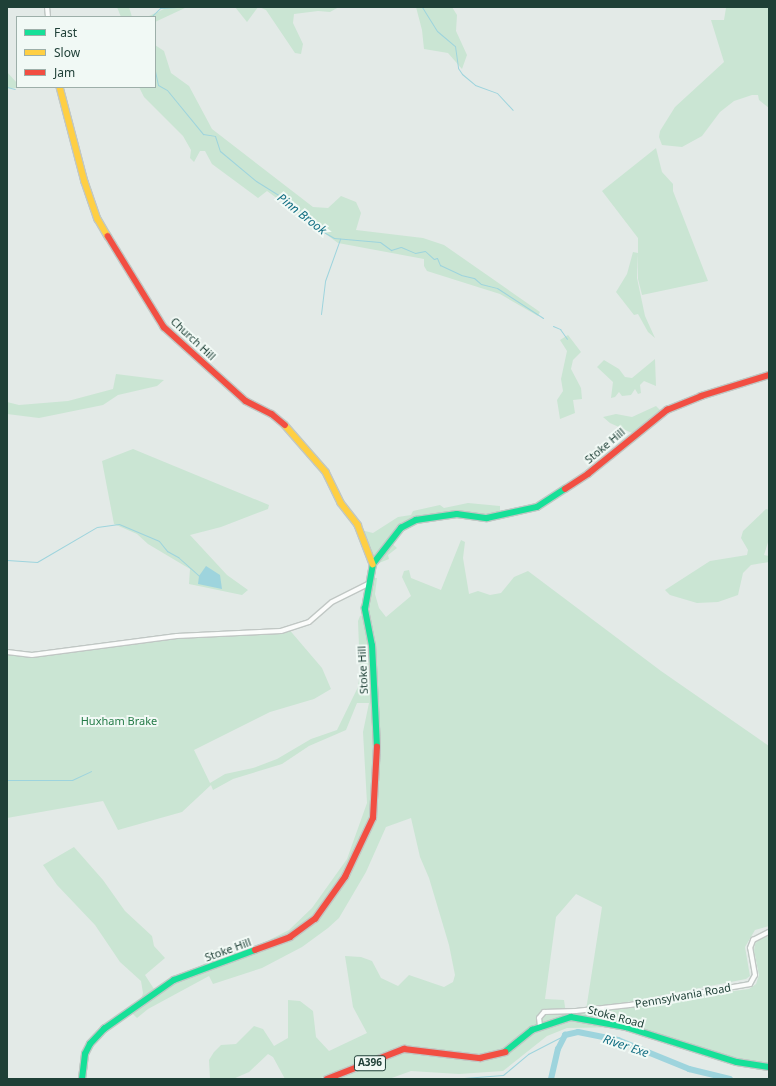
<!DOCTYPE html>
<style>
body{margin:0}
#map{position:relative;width:776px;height:1086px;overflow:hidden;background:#e3eae7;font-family:"Noto Sans",sans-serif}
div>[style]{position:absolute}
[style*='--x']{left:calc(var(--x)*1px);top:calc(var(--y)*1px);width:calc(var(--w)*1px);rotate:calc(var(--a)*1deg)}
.green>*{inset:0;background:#cae5d3}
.water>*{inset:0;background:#9ed4dd}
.stream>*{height:1px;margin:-0.5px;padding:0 0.5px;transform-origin:0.5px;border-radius:0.5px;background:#9ed4dd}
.river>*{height:6px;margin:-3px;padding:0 3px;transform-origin:3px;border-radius:3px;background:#9ed4dd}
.roads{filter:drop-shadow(1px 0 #c0c7c4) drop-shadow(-1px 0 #c0c7c4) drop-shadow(0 1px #c0c7c4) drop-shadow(0 -1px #c0c7c4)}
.street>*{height:4px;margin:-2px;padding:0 2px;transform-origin:2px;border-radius:2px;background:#fbfcfb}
.fast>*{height:5.5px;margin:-2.75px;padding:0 2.75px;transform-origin:2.75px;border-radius:2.75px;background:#16e098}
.slow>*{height:5.5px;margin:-2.75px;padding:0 2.75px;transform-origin:2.75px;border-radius:2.75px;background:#ffcf43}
.jam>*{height:5.5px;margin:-2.75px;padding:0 2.75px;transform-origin:2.75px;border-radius:2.75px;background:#f24e42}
span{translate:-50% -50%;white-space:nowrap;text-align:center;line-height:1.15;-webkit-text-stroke:4px #f1f9f5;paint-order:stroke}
.shield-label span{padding:1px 3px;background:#f1f9f5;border:1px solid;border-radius:3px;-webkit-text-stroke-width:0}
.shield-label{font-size:10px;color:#1f4037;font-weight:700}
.street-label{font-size:11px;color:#1f4037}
.park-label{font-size:11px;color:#247b47}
.water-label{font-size:12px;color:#116e83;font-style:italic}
.frame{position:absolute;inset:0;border:8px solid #1f4037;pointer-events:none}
.legend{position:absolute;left:16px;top:16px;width:140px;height:72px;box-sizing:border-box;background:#f1f9f5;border:1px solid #9dafa9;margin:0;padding:5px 7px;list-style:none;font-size:12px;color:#1f4037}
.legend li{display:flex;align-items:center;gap:8px;height:20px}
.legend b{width:20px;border:1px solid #9dafa9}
</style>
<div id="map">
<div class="green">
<div style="clip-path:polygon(117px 7px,129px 7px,132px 17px,121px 17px)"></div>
<div style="clip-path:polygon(163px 7px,187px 7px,155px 22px,155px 17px,147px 17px,164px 9px)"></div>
<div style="clip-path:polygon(235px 7px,258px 7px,247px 22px)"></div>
<div style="clip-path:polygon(259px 7px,339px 7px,330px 12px,318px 11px,294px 14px,293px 23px,303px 44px,301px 54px,295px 53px,266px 10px)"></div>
<div style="clip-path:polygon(416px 7px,452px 7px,457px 15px,456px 31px,467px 55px,462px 69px,448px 53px,424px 49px,422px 30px)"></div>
<div style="clip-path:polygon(769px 7px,769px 108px,759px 100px,758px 95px,752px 95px,734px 101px,720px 112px,702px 136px,682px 147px,662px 145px,659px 137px,660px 131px,675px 107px,724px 62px,711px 20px,724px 20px,726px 8px)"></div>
<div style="clip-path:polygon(155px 45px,164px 51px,171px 73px,189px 86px,212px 129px,313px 207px,328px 208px,341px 196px,356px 202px,361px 213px,356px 230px,423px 238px,444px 245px,540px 312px,538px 316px,500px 294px,427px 271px,424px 266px,424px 259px,338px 243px,267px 191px,258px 198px,212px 164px,205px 151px,200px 151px,194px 162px,190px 158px,191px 150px,183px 136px,144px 97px,139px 87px,155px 87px)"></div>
<div style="clip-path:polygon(7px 72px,17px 83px,17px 87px,22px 88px,7px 88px)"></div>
<div style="clip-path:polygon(656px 148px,662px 172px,673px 184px,673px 191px,708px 281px,642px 295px,638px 279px,638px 238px,602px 191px)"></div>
<div style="clip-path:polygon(633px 252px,638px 253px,637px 278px,645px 316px,655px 338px,648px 332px,638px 314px,634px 315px,616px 292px,627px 274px)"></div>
<div style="clip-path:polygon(568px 335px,581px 352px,573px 360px,571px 369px,581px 388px,582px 399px,573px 400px,575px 413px,560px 419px,557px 400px,563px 391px,561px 379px,567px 351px,560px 340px)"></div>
<div style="clip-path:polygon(655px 359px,656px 386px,644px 381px,640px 385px,641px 393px,638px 394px,635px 389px,631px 395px,622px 396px,619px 392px,615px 397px,611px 398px,613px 382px,597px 367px,604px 360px,619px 369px,625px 377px,632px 378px)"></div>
<div style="clip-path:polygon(116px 374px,164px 380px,157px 386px,118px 395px,103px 405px,39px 418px,7px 414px,7px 402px,19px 405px,68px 401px,113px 389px)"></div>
<div style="clip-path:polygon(656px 406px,660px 410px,658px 414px,632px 433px,610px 423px,603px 417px,616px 414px,632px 417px)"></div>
<div style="clip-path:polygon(133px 449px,269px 505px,268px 509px,221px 527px,190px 535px,227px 575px,248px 590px,242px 595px,189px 584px,190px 569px,148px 544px,137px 534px,114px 524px,102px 461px)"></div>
<div style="clip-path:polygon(468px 503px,500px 506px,500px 514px,486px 516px,443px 513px,400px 527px,387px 539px,397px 548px,388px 555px,389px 559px,379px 563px,377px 559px,371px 561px,360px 535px,365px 531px,373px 533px,398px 517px,411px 515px,413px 511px,440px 505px,444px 508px)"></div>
<div style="clip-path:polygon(766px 509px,769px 510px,769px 539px,764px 555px,769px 556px,769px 562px,751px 565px,743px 573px,738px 595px,718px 602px,697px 603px,670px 595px,665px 590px,710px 561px,747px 555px,748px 550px,741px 538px,743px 531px)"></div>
<div style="clip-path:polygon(461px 540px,465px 542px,463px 558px,469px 594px,478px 591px,490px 595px,501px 593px,514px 577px,528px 571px,661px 671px,769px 746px,769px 926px,755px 930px,745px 947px,750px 976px,746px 979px,586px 1010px,602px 907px,576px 894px,556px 917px,545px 999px,564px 1000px,566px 1014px,569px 1011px,591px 1010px,749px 989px,756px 984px,759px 975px,754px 951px,755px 944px,760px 938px,769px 936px,769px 1065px,734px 1061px,626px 1027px,567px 1028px,547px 1036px,503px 1071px,459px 1074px,411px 1071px,389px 1079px,344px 1079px,336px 1073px,318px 1079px,285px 1079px,273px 1057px,268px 1054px,249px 1072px,233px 1079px,210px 1079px,209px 1060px,214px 1052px,221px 1045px,236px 1044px,254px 1026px,263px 1029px,274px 1046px,288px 1038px,288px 1000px,300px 1001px,313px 1011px,316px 1037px,329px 1051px,367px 1033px,353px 1007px,345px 956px,361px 957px,372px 961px,381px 978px,398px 986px,409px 975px,444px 987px,453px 982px,455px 975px,449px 945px,429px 878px,420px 857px,411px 818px,386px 827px,366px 872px,339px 918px,328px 928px,302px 947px,262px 968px,213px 984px,209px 976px,148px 1009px,137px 1018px,131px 1012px,139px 1006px,143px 993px,141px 981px,120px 962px,95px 925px,57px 885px,43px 865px,74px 847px,103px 880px,125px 911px,152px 936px,154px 946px,165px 958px,145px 975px,154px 989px,204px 964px,251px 949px,289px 930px,312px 908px,347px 859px,367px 803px,363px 732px,369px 703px,357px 703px,346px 730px,309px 746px,282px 764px,233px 779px,213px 790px,211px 785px,182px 812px,118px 830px,103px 801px,7px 818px,7px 654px,70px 649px,156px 636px,251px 634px,287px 627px,322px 668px,331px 689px,314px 699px,270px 712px,194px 750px,210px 783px,225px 774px,253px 768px,277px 759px,311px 739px,337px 730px,358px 687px,360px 673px,358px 621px,360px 616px,369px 612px,374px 578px,377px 578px,375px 594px,379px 608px,386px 617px,411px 596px,402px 577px,404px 571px,409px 570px,411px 578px,441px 590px)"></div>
</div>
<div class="water">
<div style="clip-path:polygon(206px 566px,220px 575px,222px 589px,198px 584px,199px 576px)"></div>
</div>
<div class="stream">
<div style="--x:422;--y:7;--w:28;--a:58"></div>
<div style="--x:437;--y:31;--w:23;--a:40"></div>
<div style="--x:455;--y:46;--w:22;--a:82"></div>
<div style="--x:458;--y:68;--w:7;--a:56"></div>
<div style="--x:462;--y:74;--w:17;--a:40"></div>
<div style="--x:475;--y:85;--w:23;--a:20"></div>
<div style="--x:497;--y:93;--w:23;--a:47"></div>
<div style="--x:151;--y:17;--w:13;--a:-45"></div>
<div style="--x:160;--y:8;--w:17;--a:-3"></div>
<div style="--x:155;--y:71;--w:14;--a:78"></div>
<div style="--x:158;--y:85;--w:10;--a:29"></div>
<div style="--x:167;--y:90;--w:57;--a:50.7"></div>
<div style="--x:203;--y:134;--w:12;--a:9"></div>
<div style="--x:215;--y:136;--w:16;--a:72"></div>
<div style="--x:220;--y:151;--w:47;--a:39.8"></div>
<div style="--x:256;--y:181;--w:47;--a:32"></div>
<div style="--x:296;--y:206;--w:28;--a:48"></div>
<div style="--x:315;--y:227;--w:22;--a:30"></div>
<div style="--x:334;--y:238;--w:46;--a:5"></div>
<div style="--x:380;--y:242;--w:14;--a:36"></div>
<div style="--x:391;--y:250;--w:10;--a:-17"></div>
<div style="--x:401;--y:247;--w:15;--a:23"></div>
<div style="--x:415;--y:253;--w:10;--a:-11"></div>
<div style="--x:425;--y:251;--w:12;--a:42"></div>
<div style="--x:434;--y:259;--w:3;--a:-18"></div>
<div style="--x:437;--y:258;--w:8;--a:67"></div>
<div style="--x:440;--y:265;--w:23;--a:25"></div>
<div style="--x:461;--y:275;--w:13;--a:13"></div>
<div style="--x:474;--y:278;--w:9;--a:41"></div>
<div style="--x:481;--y:284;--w:16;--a:14"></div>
<div style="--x:497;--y:288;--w:55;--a:33.1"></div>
<div style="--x:7;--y:87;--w:8;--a:14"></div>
<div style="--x:321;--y:314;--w:33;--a:-83"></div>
<div style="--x:325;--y:281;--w:45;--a:-70.3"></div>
<div style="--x:553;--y:326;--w:8;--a:23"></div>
<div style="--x:560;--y:329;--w:12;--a:55"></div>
<div style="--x:7;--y:560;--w:30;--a:4"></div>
<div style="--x:37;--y:562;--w:69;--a:-30.3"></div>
<div style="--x:97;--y:527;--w:22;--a:-8"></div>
<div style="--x:119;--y:524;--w:43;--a:23"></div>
<div style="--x:159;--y:541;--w:13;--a:51"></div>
<div style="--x:167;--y:551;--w:13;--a:29"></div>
<div style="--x:178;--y:557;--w:28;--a:42"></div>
<div style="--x:7;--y:780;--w:65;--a:0"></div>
<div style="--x:72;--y:780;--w:21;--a:-25"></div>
<div style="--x:451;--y:1079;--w:52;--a:-4.4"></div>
<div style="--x:503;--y:1075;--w:33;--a:-40"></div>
<div style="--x:528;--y:1054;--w:42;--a:-27.2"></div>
</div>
<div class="river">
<div style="--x:551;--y:1079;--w:31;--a:-77"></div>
<div style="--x:558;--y:1049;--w:16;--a:-63"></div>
<div style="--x:565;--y:1035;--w:13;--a:-13"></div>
<div style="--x:578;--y:1032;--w:41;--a:11.3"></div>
<div style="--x:618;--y:1040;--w:77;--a:22.2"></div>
<div style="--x:689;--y:1069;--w:42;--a:13.7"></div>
</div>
<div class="roads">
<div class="street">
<div style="--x:47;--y:7;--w:10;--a:84"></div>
<div style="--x:7;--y:652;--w:25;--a:7"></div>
<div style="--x:32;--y:655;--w:146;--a:-7.5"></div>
<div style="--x:177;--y:636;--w:104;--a:-2.8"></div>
<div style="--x:281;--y:631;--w:29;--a:-18"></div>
<div style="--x:309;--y:622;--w:30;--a:-41"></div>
<div style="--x:332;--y:602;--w:40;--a:-26.6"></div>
<div style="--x:540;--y:1026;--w:8;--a:-97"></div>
<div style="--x:539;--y:1018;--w:8;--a:-50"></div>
<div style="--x:544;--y:1012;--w:32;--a:-2"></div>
<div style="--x:576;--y:1011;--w:54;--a:-6.3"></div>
<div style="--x:630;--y:1005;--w:122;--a:-9.9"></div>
<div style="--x:750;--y:984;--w:10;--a:-61"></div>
<div style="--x:755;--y:975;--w:27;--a:-100"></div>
<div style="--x:750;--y:948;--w:9;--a:-69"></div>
<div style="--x:753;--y:940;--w:18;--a:-27"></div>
</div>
<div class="fast">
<div style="--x:377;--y:747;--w:101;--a:-92.8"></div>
<div style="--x:372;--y:646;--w:38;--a:-101"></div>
<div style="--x:365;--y:609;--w:46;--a:-79.9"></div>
<div style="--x:373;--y:564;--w:46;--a:-52.1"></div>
<div style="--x:401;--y:528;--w:17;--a:-28"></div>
<div style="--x:416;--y:520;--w:41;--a:-8.3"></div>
<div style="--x:457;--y:514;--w:30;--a:8"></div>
<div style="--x:487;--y:518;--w:51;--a:-12.4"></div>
<div style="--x:537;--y:507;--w:33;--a:-33"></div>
<div style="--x:505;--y:1052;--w:35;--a:-39"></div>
<div style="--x:532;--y:1030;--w:41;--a:-18.4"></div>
<div style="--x:571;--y:1017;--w:56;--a:10.3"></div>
<div style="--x:626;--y:1027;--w:116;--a:17.5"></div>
<div style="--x:737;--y:1062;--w:32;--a:9"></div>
<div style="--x:82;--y:1079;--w:25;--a:-83"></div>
<div style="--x:85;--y:1054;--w:11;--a:-63"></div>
<div style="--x:90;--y:1044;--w:21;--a:-47"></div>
<div style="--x:104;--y:1029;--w:85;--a:-35"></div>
<div style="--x:174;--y:980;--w:86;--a:-20.3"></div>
</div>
<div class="slow">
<div style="--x:60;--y:87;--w:98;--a:75.3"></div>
<div style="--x:85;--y:182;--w:39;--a:71"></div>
<div style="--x:98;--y:219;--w:20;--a:60"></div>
<div style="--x:285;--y:425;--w:62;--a:48.9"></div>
<div style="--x:326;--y:472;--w:34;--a:64"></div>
<div style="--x:341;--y:503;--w:28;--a:52"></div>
<div style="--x:358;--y:525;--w:42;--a:69"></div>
</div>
<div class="jam">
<div style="--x:108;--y:236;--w:107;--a:58.4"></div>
<div style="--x:164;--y:327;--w:110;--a:42.1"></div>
<div style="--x:246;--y:401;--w:29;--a:27"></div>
<div style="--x:272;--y:414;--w:17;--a:40"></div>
<div style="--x:565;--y:489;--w:27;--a:-33"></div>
<div style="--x:588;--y:474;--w:102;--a:-39"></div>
<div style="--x:667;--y:410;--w:37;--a:-22"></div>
<div style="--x:701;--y:396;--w:71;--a:-17.2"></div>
<div style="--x:255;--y:950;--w:37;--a:-20"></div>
<div style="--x:290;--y:937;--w:31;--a:-36"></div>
<div style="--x:315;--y:919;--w:52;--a:-54.5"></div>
<div style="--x:345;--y:877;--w:65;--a:-64.6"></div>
<div style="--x:373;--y:818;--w:71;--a:-86.8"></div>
<div style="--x:327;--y:1079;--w:83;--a:-21.3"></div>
<div style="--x:404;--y:1049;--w:77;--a:6.8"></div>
<div style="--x:480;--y:1058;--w:26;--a:-13"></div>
</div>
</div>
<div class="shield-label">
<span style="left:370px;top:1063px">A396</span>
</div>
<div class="street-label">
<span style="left:193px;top:339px;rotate:43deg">Church Hill</span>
<span style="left:605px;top:446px;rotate:-40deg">Stoke Hill</span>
<span style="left:363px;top:670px;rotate:-93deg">Stoke Hill</span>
<span style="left:228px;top:950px;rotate:-20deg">Stoke Hill</span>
<span style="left:683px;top:996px;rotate:-10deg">Pennsylvania Road</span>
<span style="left:616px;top:1017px;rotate:15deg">Stoke Road</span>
</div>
<div class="park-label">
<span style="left:119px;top:721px">Huxham Brake</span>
</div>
<div class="water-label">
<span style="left:302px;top:214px;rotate:38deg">Pinn Brook</span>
<span style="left:626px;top:1046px;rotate:19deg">River Exe</span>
</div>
<div class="frame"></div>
<ul class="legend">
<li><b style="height:5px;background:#16e098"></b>Fast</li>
<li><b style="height:5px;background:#ffcf43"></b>Slow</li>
<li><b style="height:5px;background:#f24e42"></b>Jam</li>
</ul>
</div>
